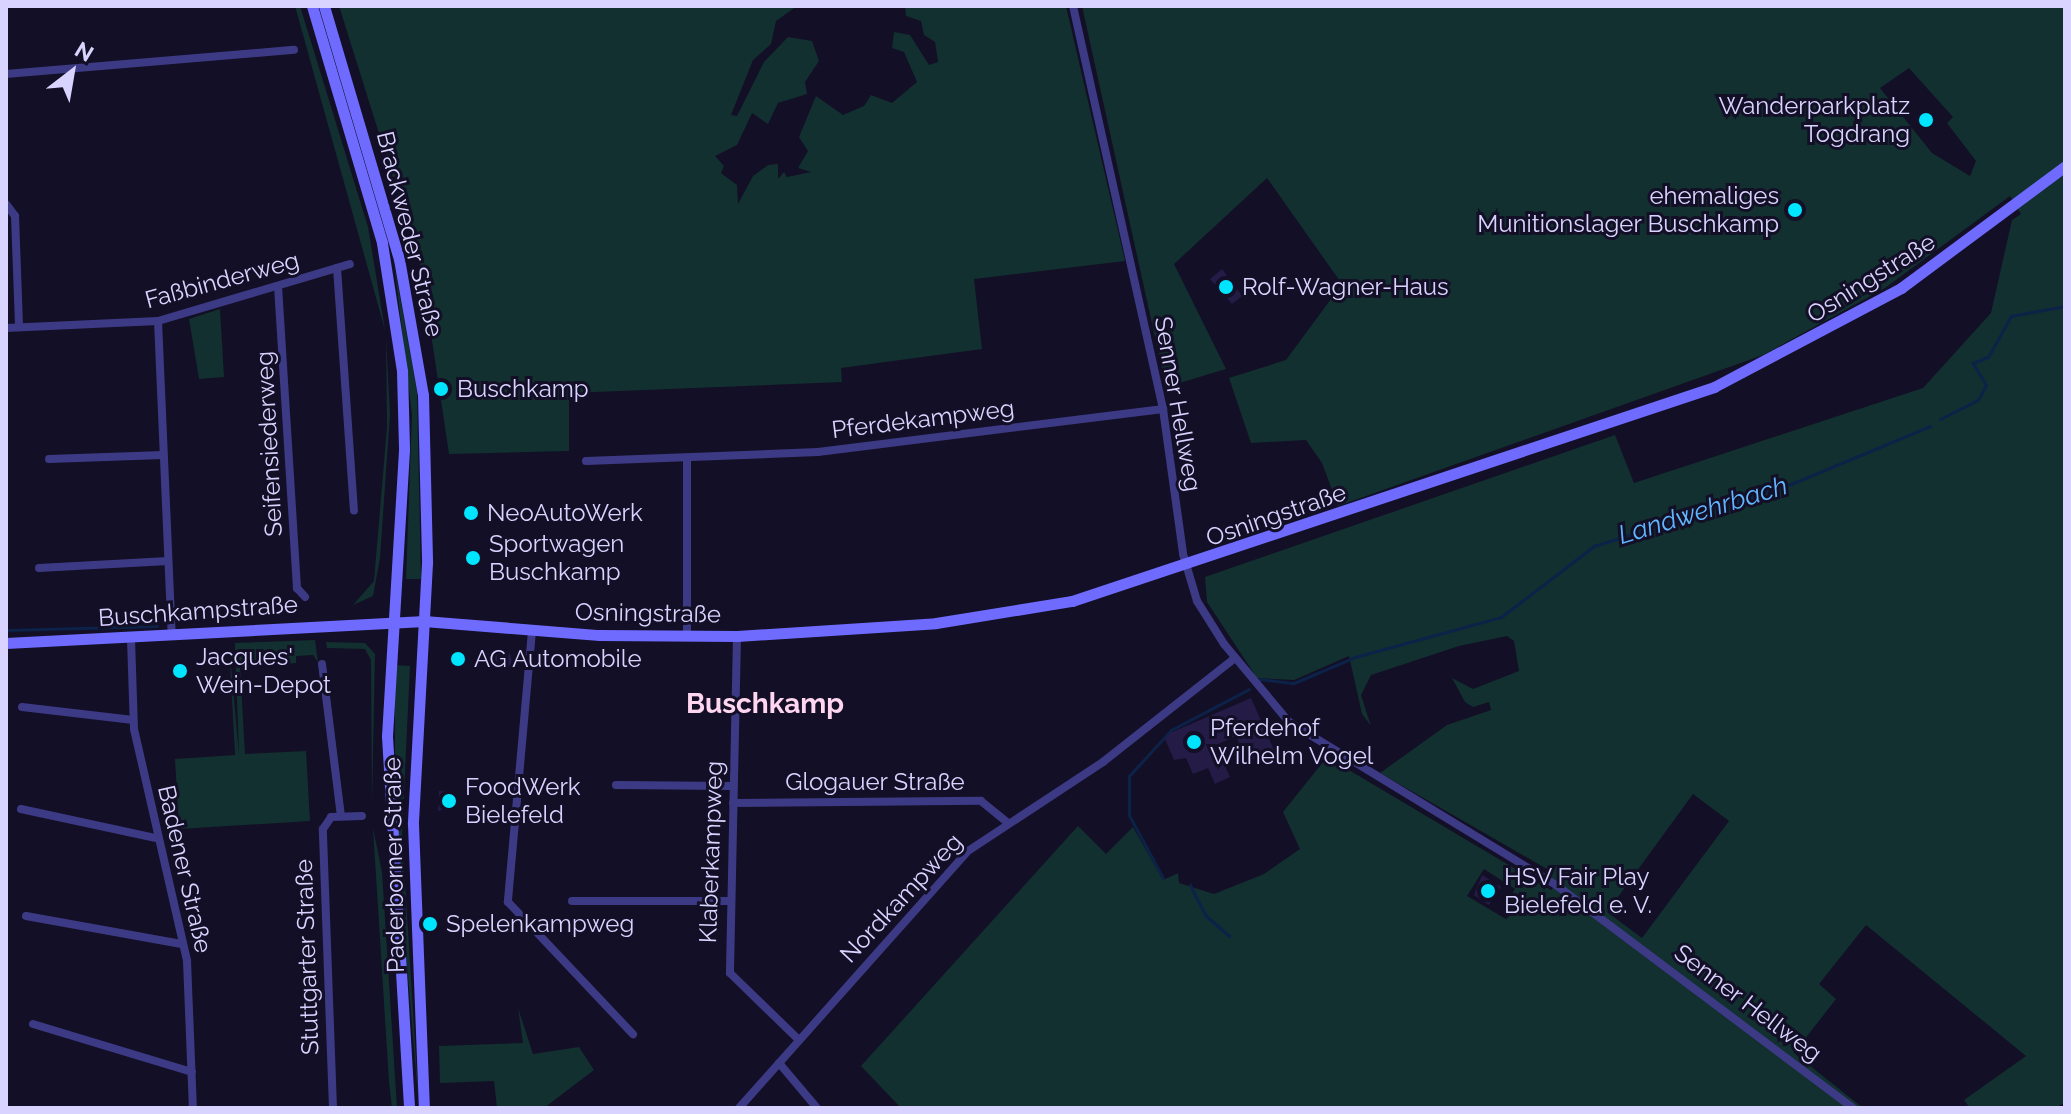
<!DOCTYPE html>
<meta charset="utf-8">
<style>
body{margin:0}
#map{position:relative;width:2071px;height:1114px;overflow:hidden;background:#130f26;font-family:Raleway,sans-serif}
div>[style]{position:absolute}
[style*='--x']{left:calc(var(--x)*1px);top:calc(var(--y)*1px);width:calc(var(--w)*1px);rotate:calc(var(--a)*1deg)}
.green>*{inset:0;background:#12302f}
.stream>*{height:3px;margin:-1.5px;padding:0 1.5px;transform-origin:1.5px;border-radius:1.5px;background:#0c2248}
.building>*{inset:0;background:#241b47}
.minor>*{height:8px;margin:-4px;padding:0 4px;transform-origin:4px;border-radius:4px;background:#3d3a85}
.secondary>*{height:11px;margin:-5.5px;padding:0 5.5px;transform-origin:5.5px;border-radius:5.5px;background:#6f6bff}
.dots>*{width:22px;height:22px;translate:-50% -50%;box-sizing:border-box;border:4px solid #130f26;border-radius:50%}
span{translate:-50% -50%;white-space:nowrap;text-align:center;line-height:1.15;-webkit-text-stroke:6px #130f26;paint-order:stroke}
.poi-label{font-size:24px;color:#d9d4ff}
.right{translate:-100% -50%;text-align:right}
.left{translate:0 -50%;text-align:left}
.street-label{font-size:24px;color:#d9d4ff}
.water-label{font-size:26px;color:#62b6ff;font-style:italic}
.quarter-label{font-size:28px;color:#ffd6f0;font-weight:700}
.frame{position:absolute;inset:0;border:8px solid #d9d4ff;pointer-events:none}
.north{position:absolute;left:32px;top:32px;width:80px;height:80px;-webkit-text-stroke:6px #130f26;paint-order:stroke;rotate:31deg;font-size:22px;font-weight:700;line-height:32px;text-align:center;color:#d9d4ff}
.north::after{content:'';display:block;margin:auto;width:28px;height:36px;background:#d9d4ff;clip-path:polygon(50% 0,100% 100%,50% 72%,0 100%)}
</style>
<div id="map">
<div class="green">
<div style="clip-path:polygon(295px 6px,300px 6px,368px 227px,385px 330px)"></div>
<div style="clip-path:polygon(339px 6px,797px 6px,776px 21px,771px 44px,753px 60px,731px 115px,737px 116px,764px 62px,788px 37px,812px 41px,819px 61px,805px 82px,807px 94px,778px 103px,768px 124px,752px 113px,737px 145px,715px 156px,724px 166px,721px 173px,737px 185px,738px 204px,753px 176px,768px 165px,778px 164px,778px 179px,784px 172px,787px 177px,811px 172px,798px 168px,808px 151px,799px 137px,816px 96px,843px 115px,864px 106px,871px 95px,892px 103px,917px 82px,904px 52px,892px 48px,894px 32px,910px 35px,929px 65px,938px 62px,935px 42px,924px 35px,921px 21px,906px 16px,905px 6px,1066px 6px,1125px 261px,974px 279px,982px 349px,841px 368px,842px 382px,569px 393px,569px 451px,449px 454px,421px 267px)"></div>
<div style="clip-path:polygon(evenodd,1082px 6px,2065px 6px,2065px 1102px,2056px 1108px,1970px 1108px,1964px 1100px,2026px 1056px,1866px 925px,1819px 984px,1836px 999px,1794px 1053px,1863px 1108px,901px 1108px,861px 1066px,1078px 826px,1106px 854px,1133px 827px,1163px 880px,1178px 873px,1179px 883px,1214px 894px,1264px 874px,1300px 849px,1283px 812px,1327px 757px,1551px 890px,1556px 885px,1547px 869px,1380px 773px,1447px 725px,1491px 710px,1489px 702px,1473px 707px,1465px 702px,1452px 678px,1473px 689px,1519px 671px,1514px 641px,1507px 636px,1459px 646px,1371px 675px,1361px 695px,1371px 726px,1362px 714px,1349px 656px,1294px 680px,1257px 678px,1207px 602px,1205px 577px,1615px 435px,1634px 483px,1923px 388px,1991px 313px,2012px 220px,2021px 214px,2010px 196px,1885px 288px,1763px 355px,1338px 506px,1322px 463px,1306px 440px,1251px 443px,1229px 378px,1286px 360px,1342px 284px,1267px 178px,1174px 264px,1226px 369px,1166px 387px,1082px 6px,1909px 68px,1953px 117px,1947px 123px,1976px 161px,1970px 176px,1932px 153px,1880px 88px,1909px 68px,1082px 6px,1693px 794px,1729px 821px,1642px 938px,1607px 912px,1693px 794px,1082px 6px,1484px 869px,1515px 889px,1504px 907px,1513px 913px,1506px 919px,1467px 896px,1484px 869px)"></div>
<div style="clip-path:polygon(394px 264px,417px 392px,421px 579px,406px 579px,412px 415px)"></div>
<div style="clip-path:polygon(220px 309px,224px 377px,199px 379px,189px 319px)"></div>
<div style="clip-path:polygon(386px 337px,390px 414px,380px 558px,373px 596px,353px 605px,374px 581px,387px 427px)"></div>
<div style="clip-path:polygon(315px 640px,318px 662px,313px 655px,296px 656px,296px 663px,240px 667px,245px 754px,306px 751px,310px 821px,179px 829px,175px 759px,235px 755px,229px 643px,239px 755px,235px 643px)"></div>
<div style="clip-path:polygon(326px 642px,365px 643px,375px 654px,372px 807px,371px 660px,365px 649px,327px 648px)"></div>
<div style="clip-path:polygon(395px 665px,410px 666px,402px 834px,419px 1108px,395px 823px)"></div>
<div style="clip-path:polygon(373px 828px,382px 872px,397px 1108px,392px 1108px,389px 1082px)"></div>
<div style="clip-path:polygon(518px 1008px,533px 1054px,579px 1047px,594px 1070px,544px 1108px,497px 1108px,494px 1081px,440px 1083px,439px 1046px,523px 1043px)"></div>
</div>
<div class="stream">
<div style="--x:1940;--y:419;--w:42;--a:-26.6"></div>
<div style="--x:1978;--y:400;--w:17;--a:-62"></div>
<div style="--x:1986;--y:385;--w:26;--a:-121"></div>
<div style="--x:1973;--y:363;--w:16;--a:-22"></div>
<div style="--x:1988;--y:357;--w:47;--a:-60.7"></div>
<div style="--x:2011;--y:316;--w:55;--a:-10.5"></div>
<div style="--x:6;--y:630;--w:151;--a:-1.5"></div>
<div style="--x:1260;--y:679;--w:34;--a:7"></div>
<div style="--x:1294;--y:683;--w:66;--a:-23.1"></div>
<div style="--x:1355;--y:657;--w:151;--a:-15.3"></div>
<div style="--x:1501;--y:617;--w:117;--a:-37.4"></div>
<div style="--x:1594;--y:546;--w:207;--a:-17.5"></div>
<div style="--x:1791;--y:484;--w:151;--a:-22.6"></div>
<div style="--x:1163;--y:878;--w:72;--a:-118.4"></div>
<div style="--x:1129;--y:815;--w:39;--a:-90"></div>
<div style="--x:1129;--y:776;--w:62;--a:-47.6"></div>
<div style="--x:1171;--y:730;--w:88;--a:-27.7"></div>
<div style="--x:1190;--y:885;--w:34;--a:63"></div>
<div style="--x:1205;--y:915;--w:32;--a:41"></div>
</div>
<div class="building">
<div style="clip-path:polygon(1222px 269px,1242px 296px,1232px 304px,1210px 279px)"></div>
<div style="clip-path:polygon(485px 653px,510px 654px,513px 667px,484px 665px)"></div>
<div style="clip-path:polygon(1251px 698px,1274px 750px,1247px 762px,1236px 736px,1216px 745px,1230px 777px,1215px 784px,1208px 768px,1193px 774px,1186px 758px,1174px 760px,1165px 739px,1170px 733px)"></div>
<div style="clip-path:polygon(451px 790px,460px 805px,438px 811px,439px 791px)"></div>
<div style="clip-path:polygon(1482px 875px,1501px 887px,1489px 905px,1474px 895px)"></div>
</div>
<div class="minor">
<div style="--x:1073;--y:6;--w:413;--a:77.4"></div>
<div style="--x:1163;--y:409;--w:146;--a:82.1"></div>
<div style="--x:1183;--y:554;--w:49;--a:73.4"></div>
<div style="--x:1197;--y:601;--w:51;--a:57.9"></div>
<div style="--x:1224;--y:644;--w:102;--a:50.2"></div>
<div style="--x:1289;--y:722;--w:313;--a:31.4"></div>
<div style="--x:1556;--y:885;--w:371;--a:36.9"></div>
<div style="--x:6;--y:74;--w:289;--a:-4.8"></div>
<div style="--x:6;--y:204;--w:15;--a:53"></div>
<div style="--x:15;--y:216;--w:111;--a:87.9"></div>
<div style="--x:337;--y:268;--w:243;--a:86"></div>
<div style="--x:278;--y:286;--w:303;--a:86.4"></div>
<div style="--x:297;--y:588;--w:12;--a:48"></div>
<div style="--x:158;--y:321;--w:315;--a:87.5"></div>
<div style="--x:6;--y:328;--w:152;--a:-2.6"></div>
<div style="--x:158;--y:321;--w:200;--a:-16.5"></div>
<div style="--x:687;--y:458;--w:179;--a:90"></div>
<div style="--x:49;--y:459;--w:114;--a:-2"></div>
<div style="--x:586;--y:461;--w:232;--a:-2.2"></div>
<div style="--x:818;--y:452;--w:348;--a:-7.1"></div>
<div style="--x:39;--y:568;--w:129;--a:-3.1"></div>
<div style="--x:532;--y:631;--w:272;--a:95.1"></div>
<div style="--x:508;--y:902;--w:182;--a:46.6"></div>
<div style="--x:737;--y:636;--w:337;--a:91.2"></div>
<div style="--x:730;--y:973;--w:96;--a:44.2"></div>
<div style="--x:131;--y:639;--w:90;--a:88.1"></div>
<div style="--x:134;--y:729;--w:238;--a:77.1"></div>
<div style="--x:187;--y:961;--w:147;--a:87.7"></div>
<div style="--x:322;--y:664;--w:153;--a:82.9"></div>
<div style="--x:22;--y:707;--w:112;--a:6.7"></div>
<div style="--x:616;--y:785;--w:116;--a:0.5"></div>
<div style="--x:733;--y:803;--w:248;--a:-0.5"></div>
<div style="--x:981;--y:801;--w:35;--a:39"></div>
<div style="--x:21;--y:809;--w:137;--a:12.2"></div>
<div style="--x:572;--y:901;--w:158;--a:0"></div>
<div style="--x:26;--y:916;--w:158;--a:10.2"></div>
<div style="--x:33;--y:1024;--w:166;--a:16.8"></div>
<div style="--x:779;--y:1063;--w:59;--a:49.8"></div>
<div style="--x:333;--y:1108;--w:279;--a:-92.1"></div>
<div style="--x:323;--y:829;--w:14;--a:-56"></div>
<div style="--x:331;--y:817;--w:31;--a:-2"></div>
<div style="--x:739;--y:1108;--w:344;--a:-48.3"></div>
<div style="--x:968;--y:851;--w:162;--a:-33.4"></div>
<div style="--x:1103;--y:762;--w:167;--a:-38.2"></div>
</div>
<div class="secondary">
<div style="--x:312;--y:6;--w:247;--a:73.5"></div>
<div style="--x:382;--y:243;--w:130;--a:81.1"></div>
<div style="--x:402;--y:371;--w:79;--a:88.5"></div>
<div style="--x:404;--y:450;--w:287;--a:93.4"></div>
<div style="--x:387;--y:736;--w:373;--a:86.6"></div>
<div style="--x:324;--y:6;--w:264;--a:73.5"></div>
<div style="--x:399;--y:259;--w:138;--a:80"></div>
<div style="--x:423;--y:395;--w:168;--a:88.6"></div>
<div style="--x:427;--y:563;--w:261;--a:93.1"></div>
<div style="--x:413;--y:824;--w:284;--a:87.8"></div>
<div style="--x:6;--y:643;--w:419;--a:-3"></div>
<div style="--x:424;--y:621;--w:176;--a:4.6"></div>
<div style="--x:599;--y:635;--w:138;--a:0.4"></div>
<div style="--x:737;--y:636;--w:199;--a:-3.7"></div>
<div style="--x:936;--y:623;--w:138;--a:-9.2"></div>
<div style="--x:1072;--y:601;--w:677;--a:-18.43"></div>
<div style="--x:1714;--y:387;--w:212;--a:-27.9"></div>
<div style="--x:1901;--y:288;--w:204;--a:-36.6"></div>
</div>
<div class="dots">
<div style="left:1926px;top:120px;background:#00e5ff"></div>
<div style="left:1795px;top:210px;background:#00e5ff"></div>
<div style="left:1226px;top:287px;background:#00e5ff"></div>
<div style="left:441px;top:389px;background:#00e5ff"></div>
<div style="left:471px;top:513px;background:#00e5ff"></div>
<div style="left:473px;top:558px;background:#00e5ff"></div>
<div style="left:458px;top:659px;background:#00e5ff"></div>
<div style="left:180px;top:671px;background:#00e5ff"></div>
<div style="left:1194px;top:742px;background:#00e5ff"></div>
<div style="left:449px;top:801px;background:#00e5ff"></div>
<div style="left:1488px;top:891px;background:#00e5ff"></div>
<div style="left:430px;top:924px;background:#00e5ff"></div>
</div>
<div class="poi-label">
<span class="right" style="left:1910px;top:120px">Wanderparkplatz<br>Togdrang</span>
<span class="right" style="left:1779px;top:210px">ehemaliges<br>Munitionslager Buschkamp</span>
<span class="left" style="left:1242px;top:287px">Rolf-Wagner-Haus</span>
<span class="left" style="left:457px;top:389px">Buschkamp</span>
<span class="left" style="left:487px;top:513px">NeoAutoWerk</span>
<span class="left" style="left:489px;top:558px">Sportwagen<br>Buschkamp</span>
<span class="left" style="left:196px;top:671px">Jacques'<br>Wein-Depot</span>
<span class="left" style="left:474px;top:659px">AG Automobile</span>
<span class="left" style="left:1210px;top:742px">Pferdehof<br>Wilhelm Vogel</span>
<span class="left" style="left:465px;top:801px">FoodWerk<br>Bielefeld</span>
<span class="left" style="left:1504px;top:891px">HSV Fair Play<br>Bielefeld e. V.</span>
<span class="left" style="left:446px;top:924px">Spelenkampweg</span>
</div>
<div class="street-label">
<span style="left:410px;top:234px;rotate:76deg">Brackweder Straße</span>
<span style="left:1871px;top:278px;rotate:-32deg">Osningstraße</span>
<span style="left:222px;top:280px;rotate:-15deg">Faßbinderweg</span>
<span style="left:1178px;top:404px;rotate:80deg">Senner Hellweg</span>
<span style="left:923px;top:419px;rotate:-7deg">Pferdekampweg</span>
<span style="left:269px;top:444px;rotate:-93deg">Seifensiederweg</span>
<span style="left:1276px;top:515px;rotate:-19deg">Osningstraße</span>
<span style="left:198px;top:611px;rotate:-4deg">Buschkampstraße</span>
<span style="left:648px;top:613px;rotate:1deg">Osningstraße</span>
<span style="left:875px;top:782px">Glogauer Straße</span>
<span style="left:711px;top:852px;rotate:-88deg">Klaberkampweg</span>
<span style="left:394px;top:865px;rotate:-91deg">Paderborner Straße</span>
<span style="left:185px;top:869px;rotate:77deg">Badener Straße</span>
<span style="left:901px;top:898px;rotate:-47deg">Nordkampweg</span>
<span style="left:307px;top:957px;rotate:-92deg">Stuttgarter Straße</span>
<span style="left:1748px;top:1003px;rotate:37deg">Senner Hellweg</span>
</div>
<div class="water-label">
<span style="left:1703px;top:511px;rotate:-17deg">Landwehrbach</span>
</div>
<div class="quarter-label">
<span style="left:765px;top:704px">Buschkamp</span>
</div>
<div class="frame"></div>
<div class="north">N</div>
</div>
